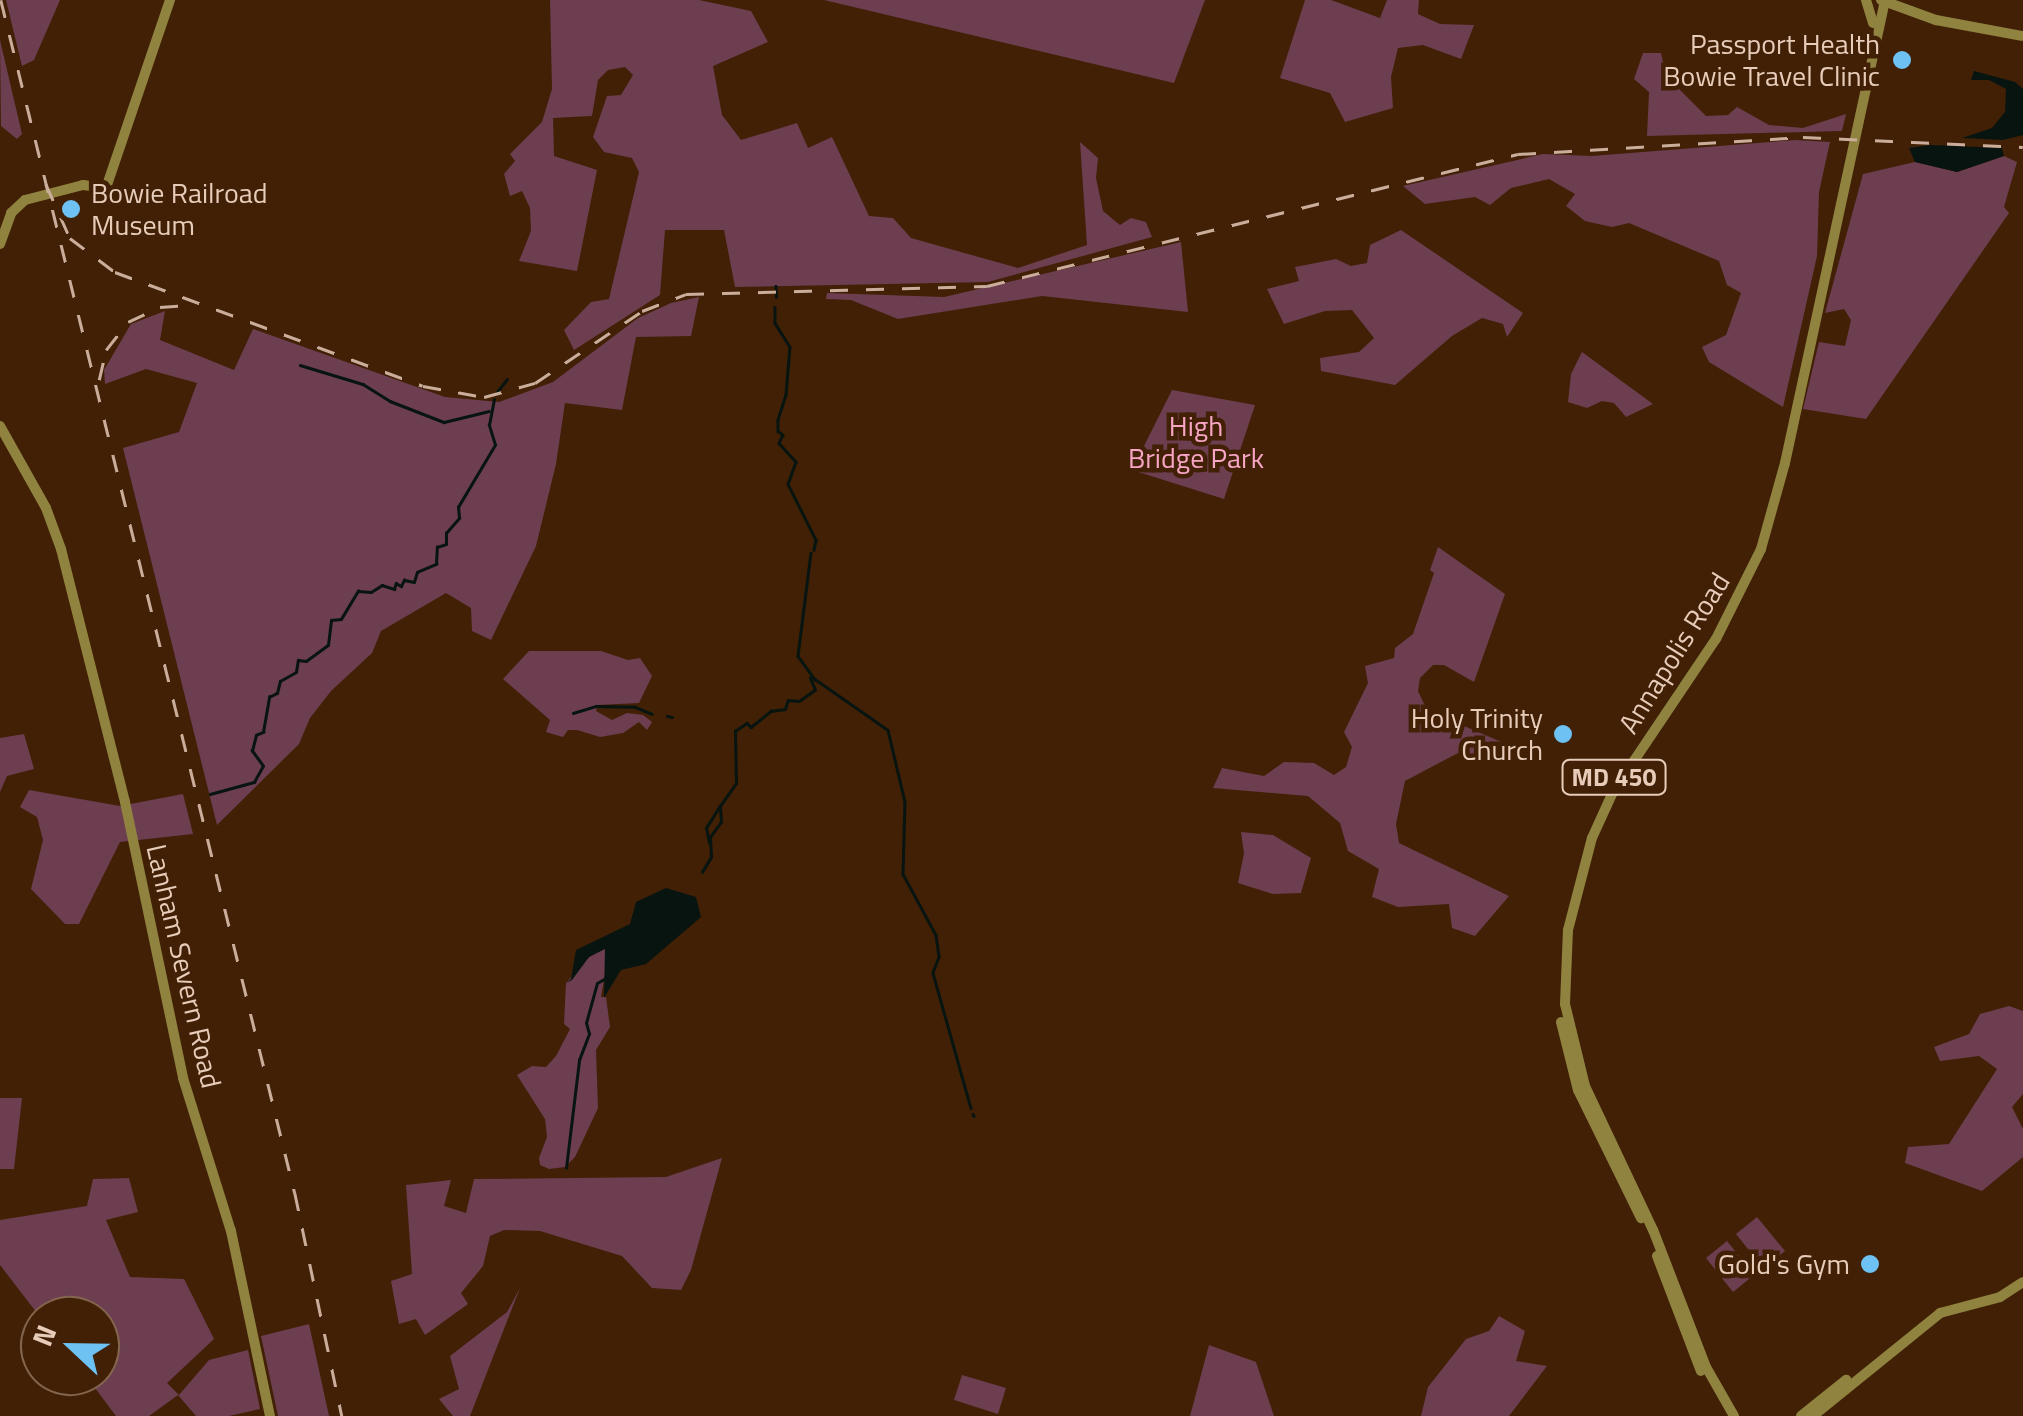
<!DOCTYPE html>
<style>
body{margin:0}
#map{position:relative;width:2023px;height:1416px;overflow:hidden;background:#412006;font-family:"Titillium Web",sans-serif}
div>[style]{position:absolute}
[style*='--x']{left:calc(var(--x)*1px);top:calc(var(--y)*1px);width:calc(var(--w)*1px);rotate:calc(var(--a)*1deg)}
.green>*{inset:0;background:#6c3e50}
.water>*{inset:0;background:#071410}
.stream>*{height:2.5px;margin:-1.25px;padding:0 1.25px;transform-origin:1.25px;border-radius:1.25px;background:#071410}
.major>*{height:10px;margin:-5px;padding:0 5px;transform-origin:5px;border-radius:5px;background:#8f833f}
.rail>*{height:2.5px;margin-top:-1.25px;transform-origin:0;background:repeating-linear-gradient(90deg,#caae9b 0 18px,transparent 0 36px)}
.dots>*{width:28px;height:28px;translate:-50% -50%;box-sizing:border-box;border:5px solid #412006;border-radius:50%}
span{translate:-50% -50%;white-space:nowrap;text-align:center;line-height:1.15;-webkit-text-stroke:9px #412006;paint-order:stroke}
.shield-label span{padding:2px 8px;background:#412006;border:2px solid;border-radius:8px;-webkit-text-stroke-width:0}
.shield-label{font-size:25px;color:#e7ccba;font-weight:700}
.poi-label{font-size:28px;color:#e7ccba}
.right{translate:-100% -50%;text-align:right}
.left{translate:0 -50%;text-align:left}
.park-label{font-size:28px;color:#f8a5c5}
.street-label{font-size:28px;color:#e7ccba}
.north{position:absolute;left:20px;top:1296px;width:100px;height:100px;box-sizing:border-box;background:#412006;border:2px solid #83654e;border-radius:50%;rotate:292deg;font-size:28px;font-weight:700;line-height:40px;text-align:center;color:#e7ccba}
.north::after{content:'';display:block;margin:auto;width:35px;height:45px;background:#6dc2f3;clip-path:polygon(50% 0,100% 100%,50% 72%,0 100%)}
</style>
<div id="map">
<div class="green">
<div style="clip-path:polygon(6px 0,60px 0,34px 60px,22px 66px)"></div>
<div style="clip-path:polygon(550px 0,699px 0,751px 11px,768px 42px,713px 66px,722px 115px,741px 140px,797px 123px,808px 148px,832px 137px,869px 216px,893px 218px,911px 238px,1018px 268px,1087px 245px,1080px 142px,1098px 158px,1096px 178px,1103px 211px,1120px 225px,1131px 218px,1146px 222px,1152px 237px,988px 282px,735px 287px,724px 230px,665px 230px,660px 295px,574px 350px,564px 330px,591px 302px,609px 299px,639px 172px,632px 158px,604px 152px,593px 137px,607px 96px,621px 95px,633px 75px,625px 67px,608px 70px,598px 80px,592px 116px,553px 118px,554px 156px,597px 170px,577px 271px,519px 261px,531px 231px,530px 208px,522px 191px,510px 196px,504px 174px,515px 161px,510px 154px,542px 122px,552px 89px)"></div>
<div style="clip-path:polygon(824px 0,1205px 0,1174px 83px)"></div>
<div style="clip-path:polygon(1305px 0,1331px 0,1380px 18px,1387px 0,1419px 0,1418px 14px,1440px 24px,1474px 25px,1461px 59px,1423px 45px,1398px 48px,1391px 77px,1393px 108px,1345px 122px,1330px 93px,1280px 78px)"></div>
<div style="clip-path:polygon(0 40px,22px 134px,17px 139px,1px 126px)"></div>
<div style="clip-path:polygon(1643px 53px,1661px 53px,1666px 76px,1706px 116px,1728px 115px,1737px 107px,1769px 125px,1803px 128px,1846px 114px,1842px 131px,1647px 136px,1649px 92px,1634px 79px)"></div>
<div style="clip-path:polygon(1795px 140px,1830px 142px,1819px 192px,1817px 256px,1783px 407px,1709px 362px,1702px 347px,1726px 335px,1741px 293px,1727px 285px,1719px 261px,1629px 223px,1612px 227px,1585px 221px,1566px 206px,1575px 194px,1549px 179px,1511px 188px,1490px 205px,1475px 197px,1425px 204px,1403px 186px,1543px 154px,1592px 156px)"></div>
<div style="clip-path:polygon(2004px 156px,2017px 162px,2004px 207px,2009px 213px,1866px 419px,1803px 409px,1819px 342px,1845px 346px,1851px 320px,1844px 309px,1825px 313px,1863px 174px,1915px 162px,1957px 172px)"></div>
<div style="clip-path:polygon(1401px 230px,1523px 313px,1507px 337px,1503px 324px,1482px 318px,1452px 336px,1395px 385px,1321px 371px,1320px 358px,1359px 352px,1374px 338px,1352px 310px,1325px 311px,1284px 324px,1267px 289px,1299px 281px,1295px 267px,1336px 259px,1351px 266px,1367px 263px,1370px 245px)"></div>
<div style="clip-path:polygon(1181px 242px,1188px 312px,1042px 296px,898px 319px,851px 300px,826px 299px,827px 293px,944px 297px)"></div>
<div style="clip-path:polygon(699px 297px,691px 336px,636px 337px,622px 410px,565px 403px,556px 464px,536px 546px,491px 640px,472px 631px,471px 608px,446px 593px,381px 631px,372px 653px,331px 691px,310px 718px,299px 744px,217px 825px,123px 448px,179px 432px,197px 383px,146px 369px,105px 384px,104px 370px,131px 324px,165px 311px,160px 340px,234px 370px,253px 329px,445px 397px,499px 402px,553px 382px,638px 318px,671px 303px)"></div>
<div style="clip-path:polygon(1582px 352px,1653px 404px,1626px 417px,1614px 403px,1602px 401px,1587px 408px,1568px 402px,1571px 374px)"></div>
<div style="clip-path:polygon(1172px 390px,1255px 405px,1224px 499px,1132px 470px)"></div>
<div style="clip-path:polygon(1438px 547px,1505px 594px,1474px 682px,1444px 665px,1433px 665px,1420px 678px,1418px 691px,1427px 710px,1506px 744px,1500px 762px,1458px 753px,1405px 781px,1396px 824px,1399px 843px,1509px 896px,1475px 936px,1452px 928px,1449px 904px,1398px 907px,1372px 897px,1379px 869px,1348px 851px,1340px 823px,1308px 796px,1213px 788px,1222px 768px,1264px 776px,1284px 762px,1314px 763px,1334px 775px,1346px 767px,1352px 747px,1344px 732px,1368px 683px,1365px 666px,1394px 658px,1395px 648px,1413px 634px,1434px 573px,1430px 570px)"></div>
<div style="clip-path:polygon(529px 651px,601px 651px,628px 660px,640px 658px,652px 676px,639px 703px,597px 705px,596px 711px,612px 720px,627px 713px,643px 715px,652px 722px,647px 730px,639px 722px,623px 733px,600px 737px,577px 730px,568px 730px,563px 737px,546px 732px,550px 720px,503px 679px)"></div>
<div style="clip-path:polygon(24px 734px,34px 769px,7px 776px,0 792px,0 738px)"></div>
<div style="clip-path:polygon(29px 790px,120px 806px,183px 794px,193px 834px,120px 842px,79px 924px,65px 924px,31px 889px,43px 840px,37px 817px,20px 807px)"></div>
<div style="clip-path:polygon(1241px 832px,1273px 835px,1311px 858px,1301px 893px,1273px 894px,1238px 883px,1244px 853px)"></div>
<div style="clip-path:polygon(605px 948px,608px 957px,601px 997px,606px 997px,610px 1027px,596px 1050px,598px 1108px,575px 1157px,565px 1167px,549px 1169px,540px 1165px,539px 1158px,547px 1137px,545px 1119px,517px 1075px,532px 1066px,546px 1067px,556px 1056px,570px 1029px,564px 1024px,566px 983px,589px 957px)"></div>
<div style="clip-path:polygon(2009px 1006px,2023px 1011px,2023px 1094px,2012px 1107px,2023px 1129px,2023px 1157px,1982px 1191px,1905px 1163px,1908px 1147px,1949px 1144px,1997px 1069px,1979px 1056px,1940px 1061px,1934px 1047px,1969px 1034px,1980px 1014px)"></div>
<div style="clip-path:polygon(0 1098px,22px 1098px,14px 1169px,0 1169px)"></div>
<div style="clip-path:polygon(722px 1158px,691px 1270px,681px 1290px,652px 1288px,622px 1256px,540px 1231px,504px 1230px,490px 1236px,483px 1266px,461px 1293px,468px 1304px,425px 1335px,416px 1319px,399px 1324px,391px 1281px,412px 1274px,406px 1185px,451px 1180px,444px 1206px,466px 1213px,474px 1179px,666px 1177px)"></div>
<div style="clip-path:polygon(129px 1178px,138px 1212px,106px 1220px,130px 1277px,184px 1279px,214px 1339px,167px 1383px,179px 1395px,209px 1360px,248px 1350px,260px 1409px,229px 1416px,196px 1416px,178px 1395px,149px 1416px,116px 1416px,86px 1376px,100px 1376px,100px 1316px,40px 1317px,0 1265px,0 1220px,87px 1206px,93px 1179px)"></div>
<div style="clip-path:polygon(1757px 1217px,1785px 1251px,1763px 1268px,1736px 1234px)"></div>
<div style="clip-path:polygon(1727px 1241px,1754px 1275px,1733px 1292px,1706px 1258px)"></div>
<div style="clip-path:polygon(520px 1288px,470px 1416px,453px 1416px,439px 1399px,459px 1389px,450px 1356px,507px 1312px)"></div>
<div style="clip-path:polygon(1499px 1316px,1525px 1331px,1516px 1361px,1547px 1366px,1509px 1416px,1421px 1416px,1428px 1387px,1466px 1339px,1489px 1331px)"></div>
<div style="clip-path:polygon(309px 1324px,329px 1416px,278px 1416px,261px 1336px)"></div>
<div style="clip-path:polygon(1209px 1345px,1256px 1362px,1274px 1416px,1190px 1416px)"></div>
<div style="clip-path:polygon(962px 1375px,1006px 1388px,998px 1414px,954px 1400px)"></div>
</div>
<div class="water">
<div style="clip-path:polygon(1974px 71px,2015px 82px,2023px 89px,2023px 135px,2003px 140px,1962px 138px,1992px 128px,2005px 112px,2006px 89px,1989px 80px,1971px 80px)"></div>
<div style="clip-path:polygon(1931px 145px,2002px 148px,2004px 156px,1957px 172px,1915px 162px,1909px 148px)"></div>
<div style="clip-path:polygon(666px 888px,696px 897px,701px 917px,646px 964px,621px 970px,604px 998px,605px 949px,589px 957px,572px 980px,566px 983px,571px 979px,576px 950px,630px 924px,636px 902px)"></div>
</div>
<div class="stream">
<div style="--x:776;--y:286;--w:3;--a:90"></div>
<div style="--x:776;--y:297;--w:5;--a:-90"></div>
<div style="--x:775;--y:307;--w:16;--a:90"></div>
<div style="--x:775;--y:323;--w:28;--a:58"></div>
<div style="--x:790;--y:347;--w:48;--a:94.8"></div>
<div style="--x:786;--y:395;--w:26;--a:108"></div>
<div style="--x:778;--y:420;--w:11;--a:90"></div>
<div style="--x:778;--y:431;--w:6;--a:39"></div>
<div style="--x:783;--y:435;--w:9;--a:117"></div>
<div style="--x:779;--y:443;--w:25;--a:48"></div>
<div style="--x:796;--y:462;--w:23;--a:110"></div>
<div style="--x:788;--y:484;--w:63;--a:63.4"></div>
<div style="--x:816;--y:540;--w:10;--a:101"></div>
<div style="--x:300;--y:365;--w:66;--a:16.8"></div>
<div style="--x:363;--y:384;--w:32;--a:32"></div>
<div style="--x:390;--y:401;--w:58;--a:21.3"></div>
<div style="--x:444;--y:422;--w:46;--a:-13.7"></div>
<div style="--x:497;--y:392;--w:16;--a:-52"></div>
<div style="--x:811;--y:553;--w:104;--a:97.2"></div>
<div style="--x:798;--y:656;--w:29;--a:54"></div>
<div style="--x:815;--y:679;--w:89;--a:34.9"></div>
<div style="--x:888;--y:730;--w:74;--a:76.7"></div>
<div style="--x:905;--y:802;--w:72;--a:91.6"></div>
<div style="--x:903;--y:874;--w:69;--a:61.6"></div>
<div style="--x:936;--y:935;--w:22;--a:82"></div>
<div style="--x:939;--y:957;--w:17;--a:111"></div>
<div style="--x:933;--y:973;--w:140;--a:74.3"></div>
<div style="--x:573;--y:713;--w:24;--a:-17"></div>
<div style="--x:596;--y:706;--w:39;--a:1"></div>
<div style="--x:635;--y:707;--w:18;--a:22"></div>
<div style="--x:667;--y:716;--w:5;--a:11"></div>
<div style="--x:210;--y:794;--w:46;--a:-15.3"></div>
<div style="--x:254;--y:782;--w:18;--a:-61"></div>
<div style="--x:263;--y:766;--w:19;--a:-126"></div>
<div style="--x:252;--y:751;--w:16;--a:-76"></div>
<div style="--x:256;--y:735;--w:8;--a:-23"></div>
<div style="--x:263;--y:732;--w:36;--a:-80"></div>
<div style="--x:269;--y:697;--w:9;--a:-27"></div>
<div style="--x:277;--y:693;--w:12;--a:-76"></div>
<div style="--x:280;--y:681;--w:18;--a:-29"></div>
<div style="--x:296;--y:672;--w:12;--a:-81"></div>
<div style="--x:298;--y:660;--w:8;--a:7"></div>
<div style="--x:306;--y:661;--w:27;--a:-36"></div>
<div style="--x:328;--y:645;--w:25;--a:-83"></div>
<div style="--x:331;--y:620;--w:10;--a:-6"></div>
<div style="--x:341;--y:619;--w:33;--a:-59"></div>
<div style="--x:358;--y:591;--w:13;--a:4"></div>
<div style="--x:371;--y:592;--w:13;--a:-32"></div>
<div style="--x:382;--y:585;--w:13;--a:18"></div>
<div style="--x:394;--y:589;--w:6;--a:-72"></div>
<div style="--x:396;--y:583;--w:6;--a:31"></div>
<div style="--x:401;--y:586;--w:7;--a:-63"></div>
<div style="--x:404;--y:580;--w:10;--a:11"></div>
<div style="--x:414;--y:582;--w:10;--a:-73"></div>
<div style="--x:417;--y:572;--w:21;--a:-23"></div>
<div style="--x:436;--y:564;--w:17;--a:-87"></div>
<div style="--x:437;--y:547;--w:9;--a:-18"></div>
<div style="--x:446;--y:544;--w:11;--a:-90"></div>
<div style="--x:446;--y:533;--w:20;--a:-49"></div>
<div style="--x:459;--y:518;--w:11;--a:-95"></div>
<div style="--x:458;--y:507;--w:72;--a:-59.2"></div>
<div style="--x:495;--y:445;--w:21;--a:-107"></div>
<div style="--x:489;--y:425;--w:26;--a:-79"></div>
<div style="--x:709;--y:843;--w:15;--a:-101"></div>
<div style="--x:706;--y:828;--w:25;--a:-58"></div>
<div style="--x:702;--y:872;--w:17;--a:-59"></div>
<div style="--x:711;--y:857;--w:20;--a:-93"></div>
<div style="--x:710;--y:837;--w:19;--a:-54"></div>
<div style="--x:721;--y:822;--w:16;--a:-94"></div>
<div style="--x:720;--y:806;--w:28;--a:-55"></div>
<div style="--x:736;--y:783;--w:52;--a:-91.1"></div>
<div style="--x:735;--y:731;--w:14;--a:-34"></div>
<div style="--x:747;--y:723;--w:6;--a:45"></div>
<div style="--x:751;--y:727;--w:26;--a:-39"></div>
<div style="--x:771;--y:711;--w:14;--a:-8"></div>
<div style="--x:785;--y:709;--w:9;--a:-72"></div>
<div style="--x:788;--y:700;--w:11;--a:5"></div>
<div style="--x:799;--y:701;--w:19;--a:-35"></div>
<div style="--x:815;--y:690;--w:13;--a:-113"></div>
<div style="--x:973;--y:1114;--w:2;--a:63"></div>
<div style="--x:566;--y:1168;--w:109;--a:-83.1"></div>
<div style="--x:579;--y:1060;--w:28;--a:-69"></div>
<div style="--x:589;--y:1034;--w:11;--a:-105"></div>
<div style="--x:586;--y:1023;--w:41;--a:-74.6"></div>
<div style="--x:597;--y:983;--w:10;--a:-29"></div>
</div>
<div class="major">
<div style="--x:1866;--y:0;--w:24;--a:73"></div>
<div style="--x:1881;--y:0;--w:59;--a:20"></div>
<div style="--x:1936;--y:20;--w:87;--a:10.5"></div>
<div style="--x:0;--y:244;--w:33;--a:-70"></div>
<div style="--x:11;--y:213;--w:19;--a:-43"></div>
<div style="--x:25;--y:200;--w:60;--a:-14.5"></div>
<div style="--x:83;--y:185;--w:23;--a:7"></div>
<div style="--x:106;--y:188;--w:199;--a:-71.2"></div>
<div style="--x:0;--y:426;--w:94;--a:60.7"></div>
<div style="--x:46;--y:508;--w:44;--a:69.9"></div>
<div style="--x:61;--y:549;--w:261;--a:75.8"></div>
<div style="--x:125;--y:802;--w:282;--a:78.1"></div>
<div style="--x:183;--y:1078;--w:160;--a:72.6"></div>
<div style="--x:231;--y:1231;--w:189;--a:78.1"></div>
<div style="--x:1561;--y:1022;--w:70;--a:76"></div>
<div style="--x:1578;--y:1090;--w:143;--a:63.8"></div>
<div style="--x:1657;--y:1256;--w:123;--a:69.1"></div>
<div style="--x:1734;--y:1416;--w:56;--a:-119.7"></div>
<div style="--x:1706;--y:1367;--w:147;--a:-111.1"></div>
<div style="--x:1653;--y:1230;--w:159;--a:-115.3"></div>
<div style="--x:1585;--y:1086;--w:84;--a:-103.7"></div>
<div style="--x:1565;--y:1004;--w:74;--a:-87.7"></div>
<div style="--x:1568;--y:930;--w:95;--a:-75.4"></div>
<div style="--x:1592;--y:838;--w:51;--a:-65.5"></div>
<div style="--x:1613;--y:792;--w:184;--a:-56.1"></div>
<div style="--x:1716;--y:639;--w:101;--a:-63.4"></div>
<div style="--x:1761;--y:549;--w:89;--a:-74.4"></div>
<div style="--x:1785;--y:463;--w:474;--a:-77.8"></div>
<div style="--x:1801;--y:1416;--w:58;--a:-38.7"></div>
<div style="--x:1813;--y:1416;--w:164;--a:-39"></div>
<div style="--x:1940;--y:1313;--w:62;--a:-14.9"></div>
<div style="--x:2000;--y:1297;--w:27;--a:-33"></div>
</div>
<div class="rail">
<div style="--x:1;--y:0;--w:1229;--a:76.16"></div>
<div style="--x:295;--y:1193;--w:228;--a:78.1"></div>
<div style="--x:46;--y:184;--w:59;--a:66"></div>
<div style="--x:70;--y:238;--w:56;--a:37.1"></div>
<div style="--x:115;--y:272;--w:328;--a:20.3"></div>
<div style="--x:423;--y:386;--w:62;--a:10.2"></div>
<div style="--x:484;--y:397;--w:53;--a:-15.4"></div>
<div style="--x:535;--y:383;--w:129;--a:-33.9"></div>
<div style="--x:642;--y:311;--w:47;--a:-21.1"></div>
<div style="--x:686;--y:294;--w:301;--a:-1.5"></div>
<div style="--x:987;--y:286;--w:547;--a:-13.96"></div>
<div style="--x:1518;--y:154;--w:286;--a:-3.4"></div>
<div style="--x:1803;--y:137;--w:220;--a:2.6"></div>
<div style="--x:99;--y:380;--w:31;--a:-77"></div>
<div style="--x:106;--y:350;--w:36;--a:-52"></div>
<div style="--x:128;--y:322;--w:35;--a:-25"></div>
<div style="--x:160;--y:307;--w:32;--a:-4"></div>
</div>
<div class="dots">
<div style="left:1902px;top:60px;background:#6dc2f3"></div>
<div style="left:71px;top:209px;background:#6dc2f3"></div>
<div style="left:1563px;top:734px;background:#6dc2f3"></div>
<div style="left:1870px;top:1264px;background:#6dc2f3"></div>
</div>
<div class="shield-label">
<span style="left:1614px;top:777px">MD 450</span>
</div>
<div class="poi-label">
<span class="right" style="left:1880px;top:60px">Passport Health<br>Bowie Travel Clinic</span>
<span class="left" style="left:91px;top:209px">Bowie Railroad<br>Museum</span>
<span class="right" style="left:1543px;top:734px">Holy Trinity<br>Church</span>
<span class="right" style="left:1850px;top:1264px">Gold's Gym</span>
</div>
<div class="park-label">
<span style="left:1196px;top:442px">High<br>Bridge Park</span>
</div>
<div class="street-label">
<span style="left:1674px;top:653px;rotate:-58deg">Annapolis Road</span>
<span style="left:184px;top:966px;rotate:77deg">Lanham Severn Road</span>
</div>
<div class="north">N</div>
</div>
